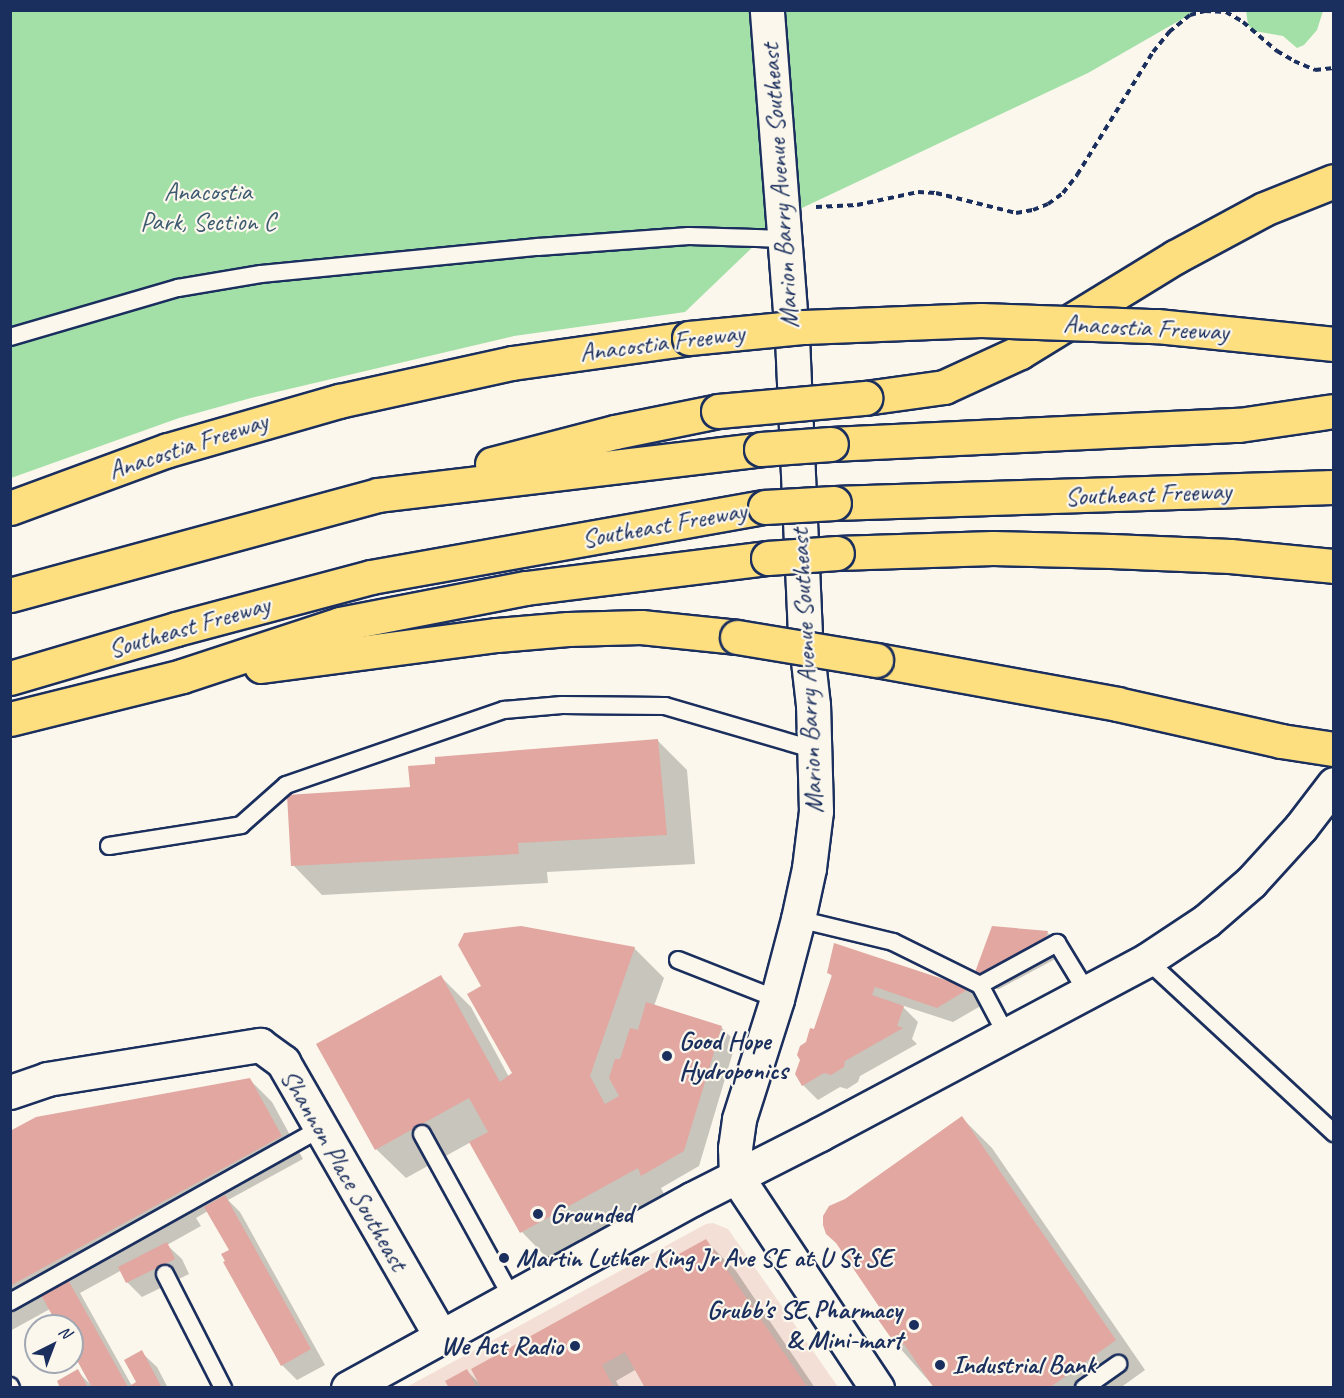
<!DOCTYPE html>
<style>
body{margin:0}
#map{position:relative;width:1344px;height:1398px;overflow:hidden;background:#fbf7ec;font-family:Caveat,sans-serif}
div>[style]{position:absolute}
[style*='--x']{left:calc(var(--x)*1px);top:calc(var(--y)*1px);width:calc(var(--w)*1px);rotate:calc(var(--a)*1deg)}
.built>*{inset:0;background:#f3dfd5}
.green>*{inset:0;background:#a3e0a7}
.shadow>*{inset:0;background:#0003}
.building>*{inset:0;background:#e1a7a0}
.path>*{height:4px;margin-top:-2px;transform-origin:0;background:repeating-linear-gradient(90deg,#1b2f5e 0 6px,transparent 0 10.5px)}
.roads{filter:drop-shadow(2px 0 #1b2f5e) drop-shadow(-2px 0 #1b2f5e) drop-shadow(0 2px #1b2f5e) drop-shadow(0 -2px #1b2f5e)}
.service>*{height:16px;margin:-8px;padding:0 8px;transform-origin:8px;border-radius:8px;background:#fbf7ec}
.minor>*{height:33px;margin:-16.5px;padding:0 16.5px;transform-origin:16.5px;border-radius:16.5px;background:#fbf7ec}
.tertiary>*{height:33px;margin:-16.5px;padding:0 16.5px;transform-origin:16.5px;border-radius:16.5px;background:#fbf7ec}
.secondary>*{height:33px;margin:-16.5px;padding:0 16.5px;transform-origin:16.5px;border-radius:16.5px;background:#fbf7ec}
.motorway>*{height:33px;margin:-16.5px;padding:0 16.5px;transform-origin:16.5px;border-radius:16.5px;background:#fedf80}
.bridges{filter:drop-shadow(2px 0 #1b2f5e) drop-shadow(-2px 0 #1b2f5e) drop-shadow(0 2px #1b2f5e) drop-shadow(0 -2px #1b2f5e)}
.motorway-bridge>*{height:33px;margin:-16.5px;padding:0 16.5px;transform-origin:16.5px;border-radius:16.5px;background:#fedf80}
.dots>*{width:16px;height:16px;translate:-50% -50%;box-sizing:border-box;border:3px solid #fbf7ec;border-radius:50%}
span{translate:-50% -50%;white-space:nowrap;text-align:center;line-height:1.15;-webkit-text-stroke:4.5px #fbf7ec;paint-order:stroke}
.street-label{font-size:26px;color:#1b2f5e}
.park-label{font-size:26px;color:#3d5b70}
.poi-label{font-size:26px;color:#1b2f5e;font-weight:700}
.left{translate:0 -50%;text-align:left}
.right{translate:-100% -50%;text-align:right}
.frame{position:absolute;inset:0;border:12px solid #1b2f5e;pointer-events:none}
.north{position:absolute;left:24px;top:1314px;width:60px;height:60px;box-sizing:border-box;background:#fbf7ec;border:2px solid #a1a7b3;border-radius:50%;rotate:42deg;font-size:16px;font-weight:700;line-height:24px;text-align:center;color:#1b2f5e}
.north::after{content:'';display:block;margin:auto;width:21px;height:27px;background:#1b2f5e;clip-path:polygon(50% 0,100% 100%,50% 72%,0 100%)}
</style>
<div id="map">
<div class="built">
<div style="clip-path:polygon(713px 1223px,728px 1229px,838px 1387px,405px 1388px,706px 1224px)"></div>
</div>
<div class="green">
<div style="clip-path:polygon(1246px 10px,1323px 10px,1323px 11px,1317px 30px,1304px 45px,1297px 48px,1283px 36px,1254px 31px,1248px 25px)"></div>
<div style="clip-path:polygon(10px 11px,1196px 11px,1088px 73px,785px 216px,685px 312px,514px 336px,251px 398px,179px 418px,11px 478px)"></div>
</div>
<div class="shadow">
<div style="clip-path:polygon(657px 740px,687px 770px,695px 864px,547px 872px,548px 883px,322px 895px,293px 865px,412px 789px)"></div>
<div style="clip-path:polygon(1047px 932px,1062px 947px,1059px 957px,999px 989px,991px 989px,976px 974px)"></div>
<div style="clip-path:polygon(835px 945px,969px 990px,984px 1004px,953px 1022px,901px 1005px,918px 1022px,912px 1039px,917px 1044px,860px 1076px,858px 1082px,847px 1089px,840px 1087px,818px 1100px,803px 1085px,807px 1043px,815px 1031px,833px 977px,829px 973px)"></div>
<div style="clip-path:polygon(634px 948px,664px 978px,654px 1006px,721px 1027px,736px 1042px,699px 1166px,661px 1188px,666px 1198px,551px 1262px,522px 1232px,471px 1142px,406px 1178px,376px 1149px,441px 977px,471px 1007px,509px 1077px)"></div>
<div style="clip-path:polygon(249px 1079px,272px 1102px,303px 1159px,228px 1200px,240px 1212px,325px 1365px,297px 1380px,282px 1365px,231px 1251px,208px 1211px,196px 1218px,201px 1226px,167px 1245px,182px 1259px,189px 1274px,142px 1297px,127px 1282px,122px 1270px,80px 1293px,132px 1386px,138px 1383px,141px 1352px,157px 1367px,168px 1388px,62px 1388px,77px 1371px,92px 1386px,72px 1348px,72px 1326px,60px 1326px,50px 1309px,10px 1331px,10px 1133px)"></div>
<div style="clip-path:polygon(962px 1118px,992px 1148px,1145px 1370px,1120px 1388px,935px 1388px,899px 1347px,845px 1201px)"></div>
<div style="clip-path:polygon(706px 1241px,736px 1271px,815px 1388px,647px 1388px,635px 1370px,616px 1381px,620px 1388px,450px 1388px,467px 1371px,480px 1384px)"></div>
</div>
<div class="building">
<div style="clip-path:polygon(658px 739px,667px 835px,518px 843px,519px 854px,291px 866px,287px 795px,410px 787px,408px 766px,435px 764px,435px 757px)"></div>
<div style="clip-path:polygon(521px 926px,635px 947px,590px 1076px,605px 1104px,619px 1096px,609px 1078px,615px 1059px,620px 1059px,630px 1028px,638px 1030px,646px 1002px,722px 1026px,684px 1151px,641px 1176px,638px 1168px,520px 1233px,469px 1142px,488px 1132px,469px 1098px,375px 1150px,316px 1044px,441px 975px,500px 1082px,512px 1073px,467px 994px,481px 986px,458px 945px,464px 933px)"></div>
<div style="clip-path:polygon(992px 926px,1048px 931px,1044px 942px,984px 975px,974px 975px)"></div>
<div style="clip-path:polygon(834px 943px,970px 988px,937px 1008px,875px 987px,872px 995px,904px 1006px,897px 1026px,903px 1028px,845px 1061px,844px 1067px,831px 1075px,824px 1073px,802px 1086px,795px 1074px,800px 1060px,797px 1055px,800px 1046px,806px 1042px,810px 1028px,814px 1029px,832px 975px,827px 973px)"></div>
<div style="clip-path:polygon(250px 1078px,282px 1136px,10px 1286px,10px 1131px,36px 1117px)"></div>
<div style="clip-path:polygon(962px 1116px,1116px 1340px,1049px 1388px,934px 1388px,904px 1344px,898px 1348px,877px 1318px,884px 1314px,836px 1243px,826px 1234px,823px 1225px,823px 1216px,829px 1206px,845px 1199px)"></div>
<div style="clip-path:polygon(225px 1195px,311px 1349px,281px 1366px,223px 1262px,225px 1261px,221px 1254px,229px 1250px,204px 1207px)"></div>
<div style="clip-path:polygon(706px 1239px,808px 1388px,645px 1388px,625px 1352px,602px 1365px,614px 1388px,481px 1388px,471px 1369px)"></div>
<div style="clip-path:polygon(167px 1242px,175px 1259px,126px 1283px,118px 1267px)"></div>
<div style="clip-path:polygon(67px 1278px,128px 1387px,136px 1382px,124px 1360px,142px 1350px,162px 1388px,92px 1388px,72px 1351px,72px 1326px,58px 1326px,40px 1293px)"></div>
<div style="clip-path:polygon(78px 1369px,88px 1388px,60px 1388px,57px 1381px)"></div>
<div style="clip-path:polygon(467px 1369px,477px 1388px,449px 1388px,445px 1381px)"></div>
</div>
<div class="path">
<div style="--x:816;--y:207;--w:41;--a:-2.8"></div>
<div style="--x:857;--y:205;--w:62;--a:-12"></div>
<div style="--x:918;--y:192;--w:18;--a:3"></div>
<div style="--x:936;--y:193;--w:82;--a:14"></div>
<div style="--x:1016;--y:213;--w:17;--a:-10"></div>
<div style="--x:1033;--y:210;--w:16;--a:-22"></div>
<div style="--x:1048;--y:204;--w:19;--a:-36"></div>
<div style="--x:1063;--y:193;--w:23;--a:-52"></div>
<div style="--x:1077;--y:175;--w:145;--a:-58.3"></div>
<div style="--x:1153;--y:52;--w:26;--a:-51"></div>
<div style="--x:1169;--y:32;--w:27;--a:-39"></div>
<div style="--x:1190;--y:15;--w:16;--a:-15"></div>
<div style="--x:1205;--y:11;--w:21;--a:3"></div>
<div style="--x:1226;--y:12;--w:20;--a:30"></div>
<div style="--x:1243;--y:22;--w:45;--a:40.5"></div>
<div style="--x:1277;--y:51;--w:20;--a:30"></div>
<div style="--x:1294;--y:61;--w:23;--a:23"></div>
<div style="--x:1315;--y:70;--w:19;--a:-6"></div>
</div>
<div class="roads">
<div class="service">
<div style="--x:10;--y:337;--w:175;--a:-16.3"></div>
<div style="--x:178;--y:288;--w:84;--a:-9.6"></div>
<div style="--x:261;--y:274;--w:278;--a:-5.6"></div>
<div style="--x:538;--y:247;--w:151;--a:-4.2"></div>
<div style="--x:689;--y:236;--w:94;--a:1.8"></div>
<div style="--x:109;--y:846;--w:134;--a:-9"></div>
<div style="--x:241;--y:825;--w:60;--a:-41.6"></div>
<div style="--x:286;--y:785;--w:231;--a:-19"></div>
<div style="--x:504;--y:710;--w:58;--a:-4.9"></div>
<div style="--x:562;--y:705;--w:103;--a:0.6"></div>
<div style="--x:665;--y:706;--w:156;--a:16.3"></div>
<div style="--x:798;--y:919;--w:98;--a:13.6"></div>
<div style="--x:893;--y:942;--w:97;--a:26.3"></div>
<div style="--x:980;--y:985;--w:58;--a:62.1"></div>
<div style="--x:678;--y:960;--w:106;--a:21.5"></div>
<div style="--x:1147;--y:960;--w:255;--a:42.8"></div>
<div style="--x:980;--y:985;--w:88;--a:-28.6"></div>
<div style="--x:1057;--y:943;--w:60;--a:58.7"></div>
<div style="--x:422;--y:1134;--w:187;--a:61.2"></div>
<div style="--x:165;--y:1274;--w:128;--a:63"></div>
<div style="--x:10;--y:1302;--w:355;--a:-29.2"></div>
<div style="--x:10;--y:1386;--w:2;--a:63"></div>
<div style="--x:1084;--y:1388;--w:42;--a:-35.2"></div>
</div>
<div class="minor">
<div style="--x:10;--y:1092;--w:39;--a:-19"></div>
<div style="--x:47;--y:1079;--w:216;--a:-9.1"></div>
<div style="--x:260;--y:1045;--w:29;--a:36"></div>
<div style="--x:283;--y:1062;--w:315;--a:60.1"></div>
</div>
<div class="tertiary">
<div style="--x:736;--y:1176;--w:28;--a:-92"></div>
<div style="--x:735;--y:1148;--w:29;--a:-82"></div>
<div style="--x:739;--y:1119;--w:126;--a:-72.4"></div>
<div style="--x:777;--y:999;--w:83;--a:-75.3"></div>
<div style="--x:798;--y:919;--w:52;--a:-77.8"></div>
<div style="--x:809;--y:868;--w:57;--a:-83"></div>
<div style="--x:816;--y:811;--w:106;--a:-91.6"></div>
<div style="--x:813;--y:705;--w:70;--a:-96.5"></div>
<div style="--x:805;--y:635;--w:298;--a:-92.5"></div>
<div style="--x:792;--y:337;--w:328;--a:-94.4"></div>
</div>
<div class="secondary">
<div style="--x:736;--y:1176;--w:255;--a:56.4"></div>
<div style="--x:348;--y:1388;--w:393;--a:-28.8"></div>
<div style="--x:692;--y:1199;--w:144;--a:-26.9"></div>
<div style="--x:820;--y:1134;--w:370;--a:-28"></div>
<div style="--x:1147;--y:960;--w:71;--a:-33.5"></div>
<div style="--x:1206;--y:921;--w:60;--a:-40.9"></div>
<div style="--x:1251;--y:882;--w:74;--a:-47.7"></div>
<div style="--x:1301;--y:827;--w:54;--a:-52.5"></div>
</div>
<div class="motorway">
<div style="--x:865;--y:398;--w:80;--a:-7.9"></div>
<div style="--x:944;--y:387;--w:84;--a:-24.7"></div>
<div style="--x:1020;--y:352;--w:182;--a:-31.5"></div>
<div style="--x:1175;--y:257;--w:101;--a:-28.3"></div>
<div style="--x:1264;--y:209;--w:75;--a:-21.8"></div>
<div style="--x:831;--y:444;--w:408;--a:-2.7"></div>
<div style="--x:1239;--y:425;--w:96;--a:-8.4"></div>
<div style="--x:492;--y:464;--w:127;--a:-14.6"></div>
<div style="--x:615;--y:432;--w:105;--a:-11.5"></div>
<div style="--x:834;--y:503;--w:500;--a:-1.83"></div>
<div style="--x:10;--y:508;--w:168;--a:-20.2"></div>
<div style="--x:168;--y:450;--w:178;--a:-16"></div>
<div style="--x:339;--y:401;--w:177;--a:-12.4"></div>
<div style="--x:512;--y:363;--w:179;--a:-8"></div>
<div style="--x:837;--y:553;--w:156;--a:-1.8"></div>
<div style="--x:993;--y:548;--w:118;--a:1.5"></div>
<div style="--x:1111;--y:551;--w:119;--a:2.4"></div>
<div style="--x:1230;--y:556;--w:104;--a:5.5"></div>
<div style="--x:10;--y:595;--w:381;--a:-15.2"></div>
<div style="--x:378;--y:495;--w:386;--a:-6.8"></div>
<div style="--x:876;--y:660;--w:245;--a:10.3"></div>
<div style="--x:1117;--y:704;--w:168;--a:12.7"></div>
<div style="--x:1281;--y:741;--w:54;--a:8.6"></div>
<div style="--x:261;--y:666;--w:238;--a:-7.5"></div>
<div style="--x:497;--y:635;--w:71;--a:-4.8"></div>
<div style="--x:568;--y:629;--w:73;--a:-1.6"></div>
<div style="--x:641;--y:627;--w:97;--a:5.9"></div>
<div style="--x:10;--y:678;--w:173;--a:-16.4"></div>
<div style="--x:176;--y:629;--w:202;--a:-14.9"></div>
<div style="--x:371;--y:577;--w:400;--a:-10.1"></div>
<div style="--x:10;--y:719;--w:177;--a:-14"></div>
<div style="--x:182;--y:676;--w:166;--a:-18.2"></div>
<div style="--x:340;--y:624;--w:189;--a:-11"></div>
<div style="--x:526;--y:588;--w:244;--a:-7.1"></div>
</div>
</div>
<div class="bridges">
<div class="motorway-bridge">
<div style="--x:689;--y:338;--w:116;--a:-5.5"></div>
<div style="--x:804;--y:327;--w:177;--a:-2.3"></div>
<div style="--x:981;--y:320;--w:176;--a:2"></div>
<div style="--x:1157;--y:326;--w:178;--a:5.8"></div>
<div style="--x:718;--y:411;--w:148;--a:-5.1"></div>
<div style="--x:761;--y:449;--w:70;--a:-4.1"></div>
<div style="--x:765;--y:507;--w:69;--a:-3.3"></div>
<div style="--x:768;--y:558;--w:69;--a:-4.1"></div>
<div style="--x:737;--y:637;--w:141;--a:9.4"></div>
</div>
</div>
<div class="dots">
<div style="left:667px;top:1056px;background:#1b2f5e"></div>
<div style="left:538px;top:1214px;background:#1b2f5e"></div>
<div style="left:504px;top:1258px;background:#1b2f5e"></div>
<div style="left:914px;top:1325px;background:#1b2f5e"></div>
<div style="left:575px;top:1346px;background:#1b2f5e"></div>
<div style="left:940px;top:1365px;background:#1b2f5e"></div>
</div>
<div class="street-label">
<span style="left:780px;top:186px;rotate:-94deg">Marion Barry Avenue Southeast</span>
<span style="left:1146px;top:328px;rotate:3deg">Anacostia Freeway</span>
<span style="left:662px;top:343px;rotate:-7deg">Anacostia Freeway</span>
<span style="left:188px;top:446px;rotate:-18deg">Anacostia Freeway</span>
<span style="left:1148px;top:494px;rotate:-2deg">Southeast Freeway</span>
<span style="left:664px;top:525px;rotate:-10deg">Southeast Freeway</span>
<span style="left:189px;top:627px;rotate:-16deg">Southeast Freeway</span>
<span style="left:807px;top:671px;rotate:-93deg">Marion Barry Avenue Southeast</span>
<span style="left:344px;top:1170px;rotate:60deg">Shannon Place Southeast</span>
</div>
<div class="park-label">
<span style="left:208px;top:207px">Anacostia<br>Park, Section C</span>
</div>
<div class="poi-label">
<span class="left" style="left:679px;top:1056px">Good Hope<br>Hydroponics</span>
<span class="left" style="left:550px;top:1214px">Grounded</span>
<span class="left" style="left:516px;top:1258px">Martin Luther King Jr Ave SE at U St SE</span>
<span class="right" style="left:902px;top:1325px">Grubb's SE Pharmacy<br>&amp; Mini-mart</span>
<span class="right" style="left:563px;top:1346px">We Act Radio</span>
<span class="left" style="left:952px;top:1365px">Industrial Bank</span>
</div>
<div class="frame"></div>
<div class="north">N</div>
</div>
